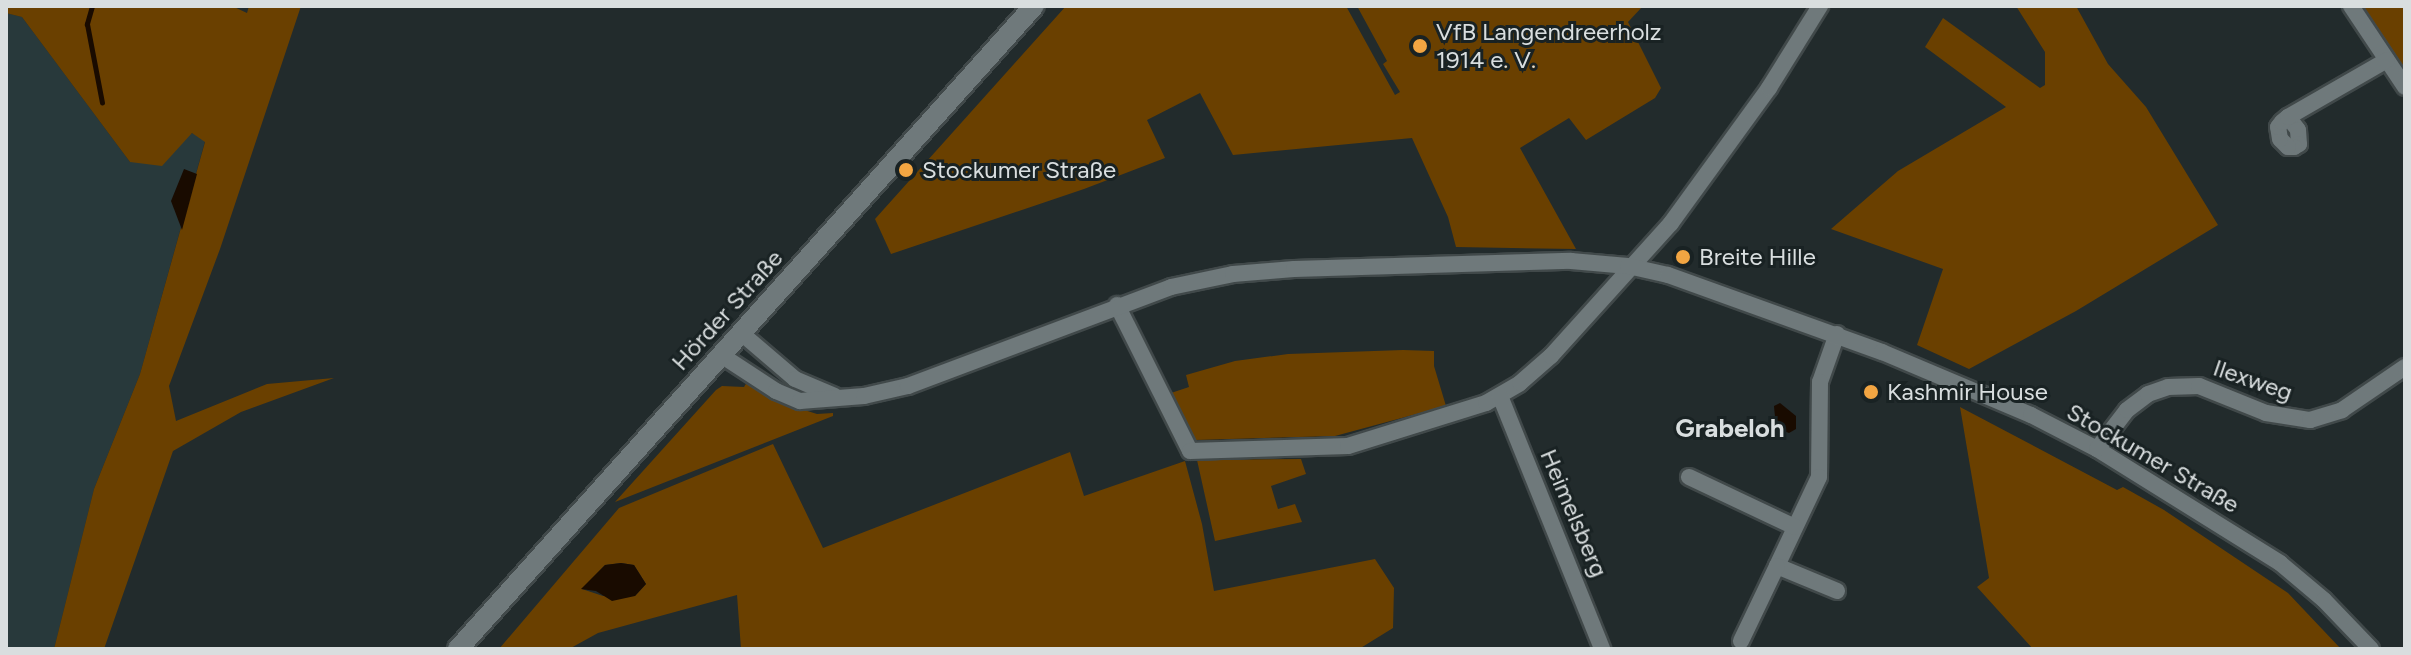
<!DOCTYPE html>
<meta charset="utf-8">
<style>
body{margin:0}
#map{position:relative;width:2411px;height:655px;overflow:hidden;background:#222b2c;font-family:Figtree,sans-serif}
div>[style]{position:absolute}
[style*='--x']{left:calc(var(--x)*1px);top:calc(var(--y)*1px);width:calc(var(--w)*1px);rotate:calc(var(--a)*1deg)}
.built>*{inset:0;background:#28393b}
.green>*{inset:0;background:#6a4000}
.water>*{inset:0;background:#190b00}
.stream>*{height:5px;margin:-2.5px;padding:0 2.5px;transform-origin:2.5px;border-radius:2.5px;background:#190b00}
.roads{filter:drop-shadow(2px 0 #41494a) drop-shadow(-2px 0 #41494a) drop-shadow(0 2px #41494a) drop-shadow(0 -2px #41494a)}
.street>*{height:16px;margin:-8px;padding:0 8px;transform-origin:8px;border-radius:8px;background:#6f797b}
.secondary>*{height:20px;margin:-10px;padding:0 10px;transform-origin:10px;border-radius:10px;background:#6f797b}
.dots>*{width:22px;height:22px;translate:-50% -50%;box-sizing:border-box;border:4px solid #192223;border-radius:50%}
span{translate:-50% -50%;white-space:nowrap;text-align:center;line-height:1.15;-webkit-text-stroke:6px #192223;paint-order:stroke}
.poi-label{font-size:24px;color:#d9dedf}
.left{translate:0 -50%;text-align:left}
.street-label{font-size:24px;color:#d9dedf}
.neighbourhood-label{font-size:26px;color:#d9dedf;font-weight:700}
.frame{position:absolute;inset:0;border:8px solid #d9dedf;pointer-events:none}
</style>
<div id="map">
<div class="built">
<div style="clip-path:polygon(6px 13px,22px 17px,130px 162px,193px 133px,205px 141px,140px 374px,94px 489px,54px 649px,6px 649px)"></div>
</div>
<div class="green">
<div style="clip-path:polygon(6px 6px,232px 6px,247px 13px,249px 6px,301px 6px,220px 249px,169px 386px,176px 421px,267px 384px,334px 378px,241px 412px,173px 451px,104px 649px,54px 649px,94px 489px,140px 374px,205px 142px,192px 133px,162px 166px,130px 162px,22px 17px,6px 13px)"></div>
<div style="clip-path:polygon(1066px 6px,1346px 6px,1395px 95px,1400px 92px,1383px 64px,1387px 61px,1357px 6px,1643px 6px,1628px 22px,1661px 88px,1655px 98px,1586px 140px,1569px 118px,1520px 148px,1576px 249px,1456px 247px,1448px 217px,1412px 138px,1233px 155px,1200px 93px,1147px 120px,1165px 158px,1084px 189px,891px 254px,875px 219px)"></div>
<div style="clip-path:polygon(2016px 6px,2076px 6px,2108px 64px,2146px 107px,2218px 225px,2076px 311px,1969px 369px,1917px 345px,1943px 269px,1831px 229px,1898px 171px,2006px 107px,1925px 47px,1943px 18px,2040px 88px,2045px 85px,2045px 52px)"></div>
<div style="clip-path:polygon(2363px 6px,2405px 6px,2405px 73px)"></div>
<div style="clip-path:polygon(1403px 350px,1434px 351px,1434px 366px,1446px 406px,1335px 436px,1195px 440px,1171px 393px,1189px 387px,1186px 375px,1235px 361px,1288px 354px)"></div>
<div style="clip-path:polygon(747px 382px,782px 403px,817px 414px,833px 413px,833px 416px,615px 502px,716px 390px,722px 386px,744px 387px)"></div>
<div style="clip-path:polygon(1960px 407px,2117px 490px,2123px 487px,2164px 510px,2288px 593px,2341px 649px,2033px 649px,1977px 587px,1989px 578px)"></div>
<div style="clip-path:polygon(evenodd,773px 444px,823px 548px,1070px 452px,1084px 496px,1185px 461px,1202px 524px,1214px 591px,1375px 559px,1394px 588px,1393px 628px,1359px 649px,741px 649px,737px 595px,598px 633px,569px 649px,499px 649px,619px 508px,773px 444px,621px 563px,634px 565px,646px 584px,635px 596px,603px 596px,582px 589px,605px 565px,621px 563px)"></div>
<div style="clip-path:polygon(1301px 459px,1306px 474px,1271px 486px,1278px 509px,1295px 504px,1302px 522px,1215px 541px,1197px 460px)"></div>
</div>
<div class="water">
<div style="clip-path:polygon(184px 169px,197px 174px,182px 230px,171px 201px)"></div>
<div style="clip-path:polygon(1780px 403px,1796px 416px,1796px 429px,1789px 433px,1784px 431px,1775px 417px,1774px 406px)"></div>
<div style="clip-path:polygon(621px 563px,634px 565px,646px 584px,635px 596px,612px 601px,596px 591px,581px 589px,605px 565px)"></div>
</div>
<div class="stream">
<div style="--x:92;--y:6;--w:19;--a:106"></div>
<div style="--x:87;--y:24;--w:80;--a:79.2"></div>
</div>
<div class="roads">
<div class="street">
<div style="--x:2351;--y:6;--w:97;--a:56.3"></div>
<div style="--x:2288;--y:117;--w:16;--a:52"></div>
<div style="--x:2298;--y:130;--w:14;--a:86"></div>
<div style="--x:2299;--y:144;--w:6;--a:149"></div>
<div style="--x:2294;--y:147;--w:6;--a:180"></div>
<div style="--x:2288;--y:147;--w:11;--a:-135"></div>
<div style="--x:2280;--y:139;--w:12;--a:-99"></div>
<div style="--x:2278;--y:127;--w:6;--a:-51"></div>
<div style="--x:2282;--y:122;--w:8;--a:-40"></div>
<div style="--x:2288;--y:117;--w:114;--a:-29.9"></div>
<div style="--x:1117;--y:305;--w:163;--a:63.4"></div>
<div style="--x:1190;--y:451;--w:158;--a:-1.8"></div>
<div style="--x:1348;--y:446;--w:145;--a:-17.3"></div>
<div style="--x:1486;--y:403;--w:39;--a:-30"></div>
<div style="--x:1520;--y:383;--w:41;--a:-41.1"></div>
<div style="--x:1551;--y:356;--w:179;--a:-47.9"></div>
<div style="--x:1671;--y:223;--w:167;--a:-54"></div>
<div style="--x:1769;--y:88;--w:97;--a:-58.1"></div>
<div style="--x:740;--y:332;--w:72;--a:40.5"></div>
<div style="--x:795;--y:379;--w:43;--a:23"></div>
<div style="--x:1837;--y:334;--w:51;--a:109.5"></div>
<div style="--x:1820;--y:382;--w:95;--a:90.6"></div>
<div style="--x:1819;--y:477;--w:98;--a:115.3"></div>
<div style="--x:1777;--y:566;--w:65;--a:22.6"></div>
<div style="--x:721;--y:355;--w:66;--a:33.2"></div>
<div style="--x:776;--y:391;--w:26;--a:23"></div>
<div style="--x:800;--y:401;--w:64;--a:-4.5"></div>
<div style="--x:864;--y:396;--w:45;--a:-12.8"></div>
<div style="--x:908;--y:386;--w:281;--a:-20.6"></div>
<div style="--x:1171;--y:287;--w:63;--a:-11.8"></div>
<div style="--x:1233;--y:274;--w:61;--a:-4.7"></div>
<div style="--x:1294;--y:269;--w:277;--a:-1.7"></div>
<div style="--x:1571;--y:261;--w:57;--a:5"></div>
<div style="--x:1628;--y:266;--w:41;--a:12.7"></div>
<div style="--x:1668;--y:275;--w:227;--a:19.8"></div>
<div style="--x:1882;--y:352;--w:162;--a:22.9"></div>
<div style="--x:2031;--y:415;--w:74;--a:27.3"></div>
<div style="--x:2097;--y:449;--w:216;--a:31.9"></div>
<div style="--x:2280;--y:563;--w:57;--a:40.1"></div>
<div style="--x:2324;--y:600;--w:68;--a:46.2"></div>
<div style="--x:1500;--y:396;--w:273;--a:68"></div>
<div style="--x:2097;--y:449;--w:49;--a:-52.4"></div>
<div style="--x:2127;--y:410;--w:26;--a:-37"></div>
<div style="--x:2148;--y:394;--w:21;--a:-19"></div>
<div style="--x:2168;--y:387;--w:31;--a:-2"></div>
<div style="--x:2199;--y:386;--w:72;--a:21.9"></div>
<div style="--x:2266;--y:413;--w:45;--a:9"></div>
<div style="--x:2310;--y:420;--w:34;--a:-17"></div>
<div style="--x:2342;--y:410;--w:76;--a:-34.3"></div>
<div style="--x:1689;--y:477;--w:117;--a:25.3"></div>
<div style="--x:1741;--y:641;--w:83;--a:-64.4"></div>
</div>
<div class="secondary">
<div style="--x:458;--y:649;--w:863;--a:-48.15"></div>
</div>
</div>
<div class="dots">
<div style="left:1420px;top:46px;background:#f2a542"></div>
<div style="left:906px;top:170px;background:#f2a542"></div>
<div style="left:1683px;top:257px;background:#f2a542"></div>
<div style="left:1871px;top:392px;background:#f2a542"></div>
</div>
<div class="poi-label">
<span class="left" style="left:1436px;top:46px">VfB Langendreerholz<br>1914 e. V.</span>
<span class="left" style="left:922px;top:170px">Stockumer Straße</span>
<span class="left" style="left:1699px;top:257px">Breite Hille</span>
<span class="left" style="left:1887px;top:392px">Kashmir House</span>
</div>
<div class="street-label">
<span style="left:727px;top:310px;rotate:-48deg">Hörder Straße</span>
<span style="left:2253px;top:380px;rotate:19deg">Ilexweg</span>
<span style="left:2153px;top:458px;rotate:30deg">Stockumer Straße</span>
<span style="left:1574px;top:513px;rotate:67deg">Heimelsberg</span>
</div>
<div class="neighbourhood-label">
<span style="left:1730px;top:429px">Grabeloh</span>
</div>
<div class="frame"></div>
</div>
